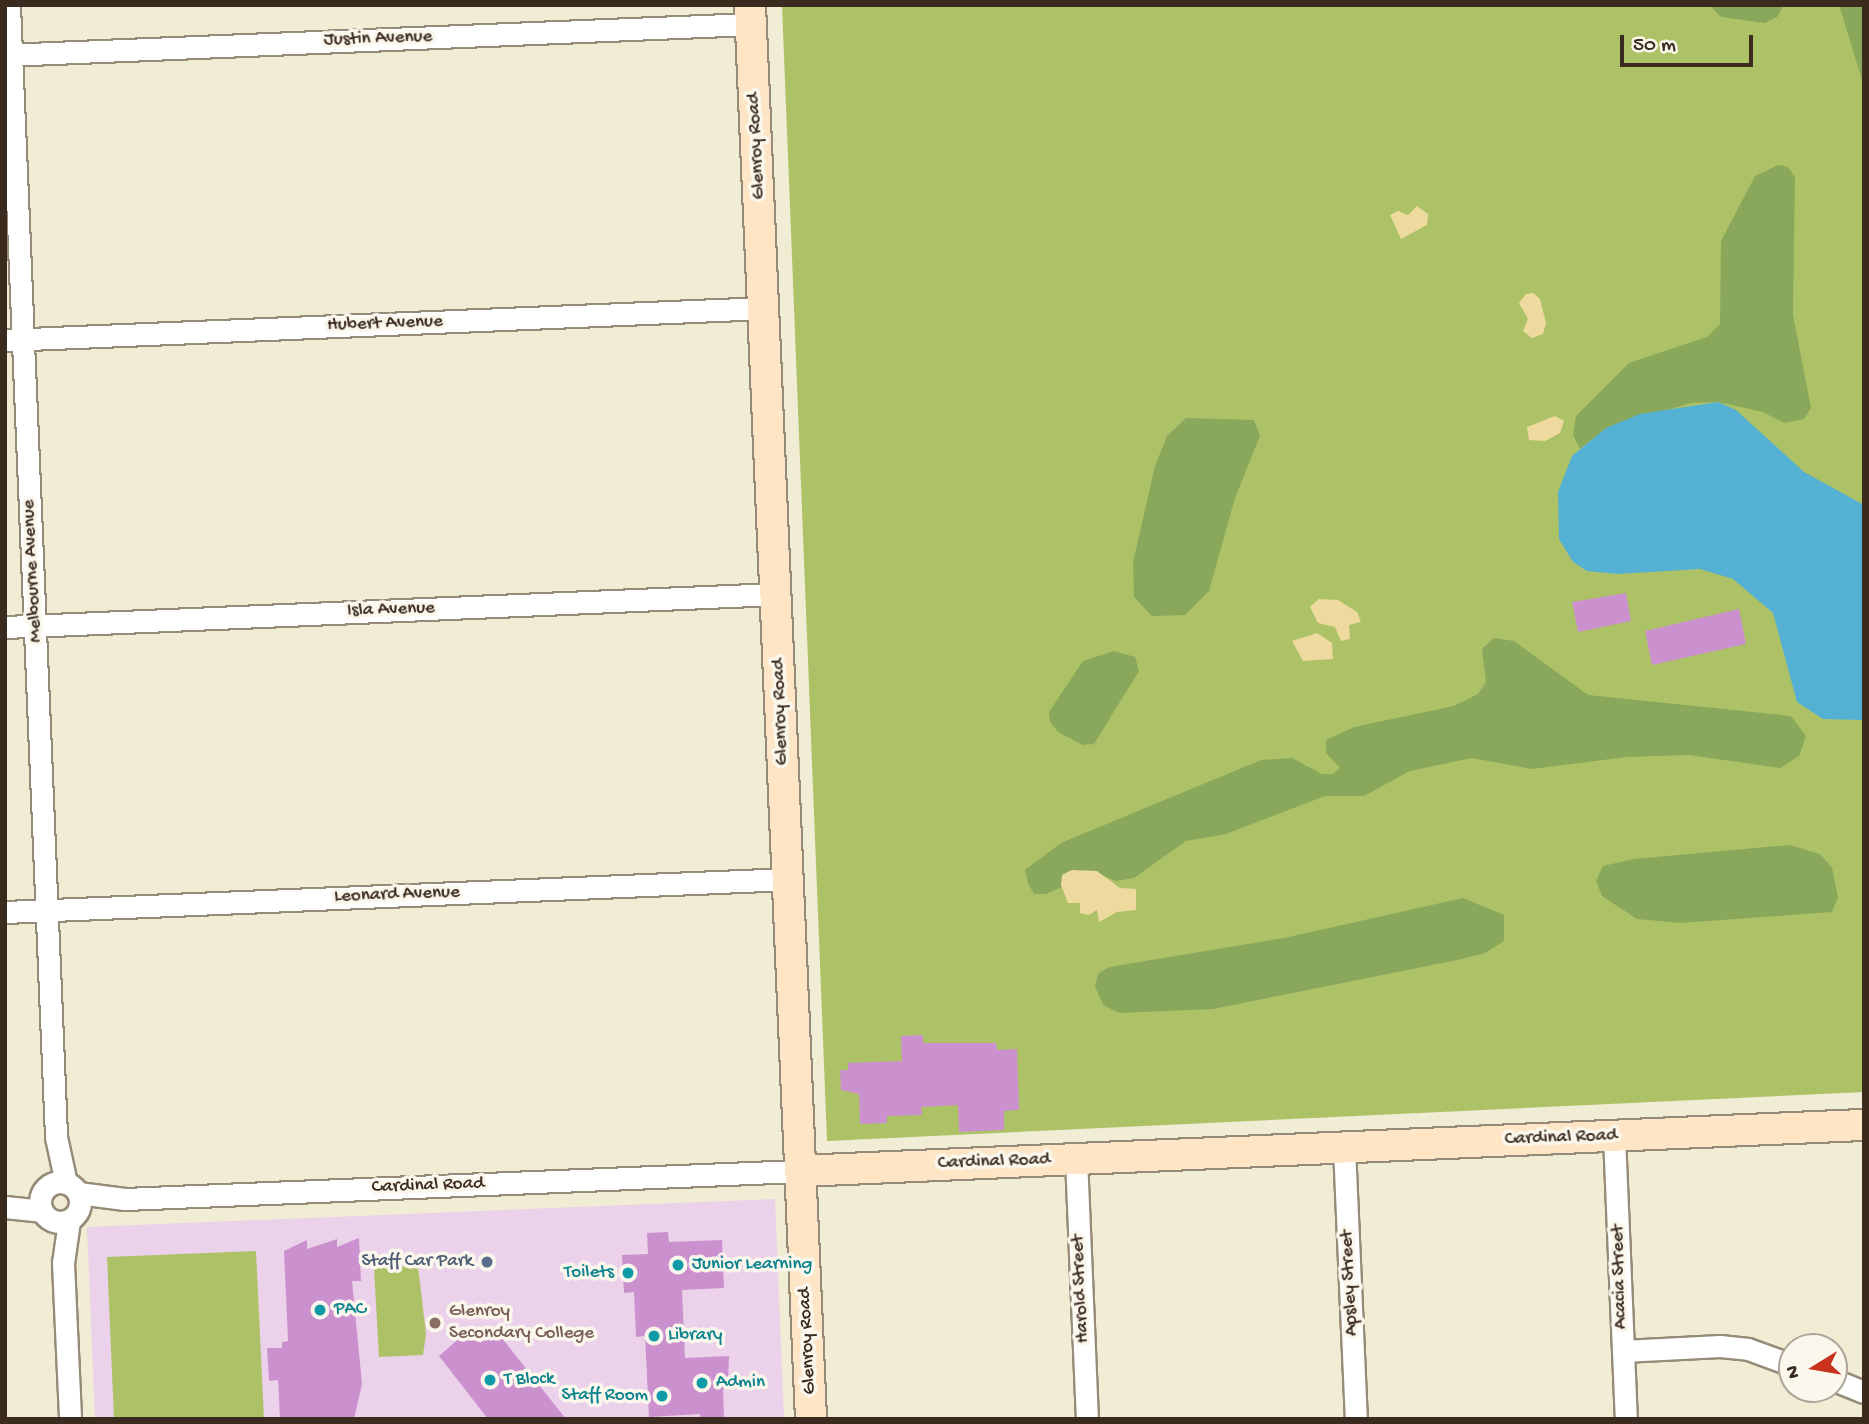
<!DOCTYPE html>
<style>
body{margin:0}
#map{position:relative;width:1869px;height:1424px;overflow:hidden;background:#f1ecd4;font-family:"Gochi Hand",sans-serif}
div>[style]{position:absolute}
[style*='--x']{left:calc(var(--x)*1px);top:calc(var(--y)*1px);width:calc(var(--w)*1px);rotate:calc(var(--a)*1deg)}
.built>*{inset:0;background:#ecd1ea}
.green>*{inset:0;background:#adc266}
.forest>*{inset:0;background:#8aa85b}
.sand>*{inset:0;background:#eeda9e}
.water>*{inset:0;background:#55b1d3}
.building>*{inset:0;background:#cb91ce}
.roads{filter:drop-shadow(2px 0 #968b79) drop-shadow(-2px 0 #968b79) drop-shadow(0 2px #968b79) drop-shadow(0 -2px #968b79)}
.street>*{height:21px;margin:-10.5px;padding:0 10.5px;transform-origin:10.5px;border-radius:10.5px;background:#fff}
.street>.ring{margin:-10.5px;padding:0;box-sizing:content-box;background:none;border:21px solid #fff;border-radius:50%}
.secondary>*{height:30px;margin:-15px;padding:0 15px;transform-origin:15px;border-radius:15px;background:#fde5c5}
.dots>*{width:19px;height:19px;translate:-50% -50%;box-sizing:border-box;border:4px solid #fbf7ec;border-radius:50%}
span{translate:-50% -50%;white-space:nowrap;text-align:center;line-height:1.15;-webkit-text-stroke:7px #fbf7ec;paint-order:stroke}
.street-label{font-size:19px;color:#3b2a1e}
.service-label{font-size:19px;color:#4e5e75}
.right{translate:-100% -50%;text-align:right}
.culture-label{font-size:19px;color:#0d838f}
.left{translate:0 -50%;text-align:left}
.education-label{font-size:19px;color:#785e54}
.frame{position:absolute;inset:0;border:7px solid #3b2a1e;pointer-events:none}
.north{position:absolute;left:1778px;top:1333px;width:70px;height:70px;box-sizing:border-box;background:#fbf7ec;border:2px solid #aea59a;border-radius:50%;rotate:259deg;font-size:19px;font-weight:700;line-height:28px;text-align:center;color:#3b2a1e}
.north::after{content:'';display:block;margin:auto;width:24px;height:32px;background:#c8321e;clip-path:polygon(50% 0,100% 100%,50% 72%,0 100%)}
.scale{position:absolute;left:1620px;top:35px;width:133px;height:32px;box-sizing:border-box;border:4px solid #3b2a1e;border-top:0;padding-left:9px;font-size:21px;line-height:24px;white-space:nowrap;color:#3b2a1e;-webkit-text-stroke:5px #fbf7ec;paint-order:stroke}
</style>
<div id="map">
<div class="built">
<div style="clip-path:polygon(775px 1199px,784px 1419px,95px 1419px,87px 1227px)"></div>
</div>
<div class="green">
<div style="clip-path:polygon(782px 5px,1864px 5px,1864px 1092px,827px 1141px)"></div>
<div style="clip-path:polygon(256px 1251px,264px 1419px,114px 1419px,107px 1257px)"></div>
<div style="clip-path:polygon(418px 1266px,426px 1334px,423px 1355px,379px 1357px,374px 1268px)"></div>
</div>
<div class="forest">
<div style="clip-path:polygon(1709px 5px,1783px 5px,1783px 6px,1777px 17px,1765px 23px,1721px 17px)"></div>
<div style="clip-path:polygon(1839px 5px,1864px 5px,1864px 87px,1841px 11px)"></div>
<div style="clip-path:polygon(1778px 165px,1788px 167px,1795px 177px,1793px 315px,1811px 408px,1804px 419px,1784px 423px,1763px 412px,1718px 402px,1691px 403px,1606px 428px,1580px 449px,1573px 435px,1576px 416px,1629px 363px,1707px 337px,1720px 324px,1721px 241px,1755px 176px)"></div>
<div style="clip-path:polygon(1186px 418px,1254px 420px,1260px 436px,1235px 498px,1209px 591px,1185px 615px,1152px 616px,1134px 597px,1133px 562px,1155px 466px,1167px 436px)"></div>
<div style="clip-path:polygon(1494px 638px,1514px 641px,1588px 695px,1791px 716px,1806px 736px,1799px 756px,1780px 768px,1689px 755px,1627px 757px,1532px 769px,1472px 758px,1410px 771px,1364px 796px,1325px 796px,1226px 834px,1186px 841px,1134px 878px,1116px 881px,1091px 871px,1072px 871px,1066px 872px,1062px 887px,1046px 894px,1034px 894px,1028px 883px,1025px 870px,1061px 843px,1261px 760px,1292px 758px,1322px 774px,1333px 774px,1340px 768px,1326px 753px,1326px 740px,1354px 727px,1454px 706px,1478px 694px,1486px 682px,1482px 649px)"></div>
<div style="clip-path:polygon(1114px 651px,1135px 657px,1139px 671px,1094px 744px,1083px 745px,1058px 732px,1050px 722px,1049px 712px,1083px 661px)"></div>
<div style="clip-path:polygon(1789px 845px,1820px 854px,1832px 868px,1838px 897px,1832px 912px,1681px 923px,1637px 919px,1602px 896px,1596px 881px,1603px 866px,1634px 859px)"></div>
<div style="clip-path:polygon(1463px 898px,1504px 915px,1504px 941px,1485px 953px,1462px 959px,1213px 1009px,1119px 1013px,1103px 1005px,1095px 986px,1098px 974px,1109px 967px,1284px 938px)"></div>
</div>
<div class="sand">
<div style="clip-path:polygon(1417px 206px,1428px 214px,1427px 225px,1401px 239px,1390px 215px,1398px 211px,1408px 215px)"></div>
<div style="clip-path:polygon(1533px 293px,1540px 299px,1546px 323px,1543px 334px,1532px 338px,1523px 331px,1528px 319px,1519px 303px,1526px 294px)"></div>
<div style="clip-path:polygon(1555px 416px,1564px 421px,1560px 433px,1545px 441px,1529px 440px,1527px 427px)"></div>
<div style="clip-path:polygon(1319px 599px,1338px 600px,1357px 612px,1361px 622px,1349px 625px,1350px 639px,1341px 641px,1335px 627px,1318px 623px,1310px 607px)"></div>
<div style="clip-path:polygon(1317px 633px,1332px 643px,1333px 659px,1303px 661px,1292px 641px)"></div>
<div style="clip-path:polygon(1072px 870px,1097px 871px,1120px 888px,1136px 889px,1136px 910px,1117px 912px,1099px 922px,1097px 910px,1089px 915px,1080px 913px,1080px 903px,1068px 903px,1061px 885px,1062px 875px)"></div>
</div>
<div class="water">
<div style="clip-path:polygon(1718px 402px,1736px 410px,1804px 472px,1864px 505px,1864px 720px,1823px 719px,1797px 702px,1773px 613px,1733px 579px,1700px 569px,1617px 574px,1587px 571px,1573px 562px,1559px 539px,1558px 492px,1572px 456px,1606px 428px,1640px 414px)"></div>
</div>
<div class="building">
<div style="clip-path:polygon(1626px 593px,1631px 621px,1578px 632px,1572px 602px)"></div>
<div style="clip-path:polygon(1739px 609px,1746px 644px,1652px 665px,1645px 631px)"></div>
<div style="clip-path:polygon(923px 1035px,923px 1043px,996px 1043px,997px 1050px,1017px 1049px,1019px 1110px,1004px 1111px,1004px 1130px,959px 1132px,958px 1105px,921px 1107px,922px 1115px,887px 1116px,887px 1123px,860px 1124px,859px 1094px,841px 1090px,840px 1070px,848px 1070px,848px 1063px,902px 1061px,901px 1036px)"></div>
<div style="clip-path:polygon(668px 1232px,669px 1242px,722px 1240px,724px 1288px,682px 1290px,685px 1358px,729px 1356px,728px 1385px,723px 1390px,724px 1419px,701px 1419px,700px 1414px,649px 1417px,645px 1336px,636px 1337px,634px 1292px,624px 1293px,622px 1255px,648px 1254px,647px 1233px)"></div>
<div style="clip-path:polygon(359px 1238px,361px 1281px,352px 1281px,362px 1384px,354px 1419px,280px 1419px,278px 1380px,269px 1381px,267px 1348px,282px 1348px,282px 1342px,288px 1341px,284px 1251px,307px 1240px,307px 1249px,337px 1239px,337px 1247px)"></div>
<div style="clip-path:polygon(469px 1330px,480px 1343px,498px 1333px,566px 1419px,488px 1419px,439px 1356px)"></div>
</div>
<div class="roads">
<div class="street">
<div style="--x:9;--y:5;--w:1133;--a:87.62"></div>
<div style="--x:56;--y:1137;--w:47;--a:77.7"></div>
<div style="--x:5;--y:55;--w:747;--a:-2.38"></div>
<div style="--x:5;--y:340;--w:760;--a:-2.41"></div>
<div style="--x:5;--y:627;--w:773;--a:-2.45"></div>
<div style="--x:5;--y:912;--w:784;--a:-2.41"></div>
<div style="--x:1614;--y:1136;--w:283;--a:87.6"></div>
<div style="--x:1344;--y:1147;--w:272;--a:87.5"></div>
<div style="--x:1076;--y:1158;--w:261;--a:87.6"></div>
<div class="ring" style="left:40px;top:1182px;width:19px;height:19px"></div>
<div style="--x:78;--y:1193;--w:47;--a:7.3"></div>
<div style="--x:125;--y:1199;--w:676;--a:-2.38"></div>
<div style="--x:5;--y:1207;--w:36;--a:6"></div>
<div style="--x:69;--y:1221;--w:42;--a:98.1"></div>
<div style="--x:63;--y:1263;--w:156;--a:87.4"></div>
<div style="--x:1623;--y:1351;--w:97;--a:-3"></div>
<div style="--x:1720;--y:1346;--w:28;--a:6"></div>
<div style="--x:1748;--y:1349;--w:47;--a:20"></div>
<div style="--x:1834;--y:1380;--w:32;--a:22"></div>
</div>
<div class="secondary">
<div style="--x:750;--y:5;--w:1415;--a:87.53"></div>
<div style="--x:800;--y:1171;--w:1065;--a:-2.48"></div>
</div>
</div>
<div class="dots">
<div style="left:487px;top:1262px;background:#5c6f8a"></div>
<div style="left:678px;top:1265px;background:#0f9aa8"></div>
<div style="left:628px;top:1273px;background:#0f9aa8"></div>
<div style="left:320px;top:1310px;background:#0f9aa8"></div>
<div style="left:435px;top:1323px;background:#8d6e63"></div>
<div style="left:654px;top:1336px;background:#0f9aa8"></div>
<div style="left:490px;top:1380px;background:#0f9aa8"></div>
<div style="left:702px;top:1383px;background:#0f9aa8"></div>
<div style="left:662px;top:1396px;background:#0f9aa8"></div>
</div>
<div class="street-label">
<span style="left:378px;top:39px;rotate:-2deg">Justin Avenue</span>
<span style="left:757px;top:146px;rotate:-93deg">Glenroy Road</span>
<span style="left:385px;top:324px;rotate:-2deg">Hubert Avenue</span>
<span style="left:33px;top:571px;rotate:-93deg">Melbourne Avenue</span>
<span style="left:391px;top:610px;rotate:-2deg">Isla Avenue</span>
<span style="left:781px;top:712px;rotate:-92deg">Glenroy Road</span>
<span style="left:397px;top:895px;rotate:-2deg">Leonard Avenue</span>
<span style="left:1561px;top:1138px;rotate:-2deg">Cardinal Road</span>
<span style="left:994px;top:1162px;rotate:-2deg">Cardinal Road</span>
<span style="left:428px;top:1186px;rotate:-2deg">Cardinal Road</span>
<span style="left:1620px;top:1277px;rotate:-92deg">Acacia Street</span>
<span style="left:1350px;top:1283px;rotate:-93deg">Apsley Street</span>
<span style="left:1081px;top:1289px;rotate:-93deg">Harold Street</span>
<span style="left:808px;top:1341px;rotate:-93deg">Glenroy Road</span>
</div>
<div class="service-label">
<span class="right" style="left:473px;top:1262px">Staff Car Park</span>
</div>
<div class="culture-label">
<span class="left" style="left:692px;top:1265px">Junior Learning</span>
<span class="right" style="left:614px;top:1273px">Toilets</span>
<span class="left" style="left:334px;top:1310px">PAC</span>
<span class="left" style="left:668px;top:1336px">Library</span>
<span class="left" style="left:504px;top:1380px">T Block</span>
<span class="left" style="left:716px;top:1383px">Admin</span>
<span class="right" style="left:648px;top:1396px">Staff Room</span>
</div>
<div class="education-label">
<span class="left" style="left:449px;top:1323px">Glenroy<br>Secondary College</span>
</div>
<div class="frame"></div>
<div class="north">N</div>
<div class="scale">50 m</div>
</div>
